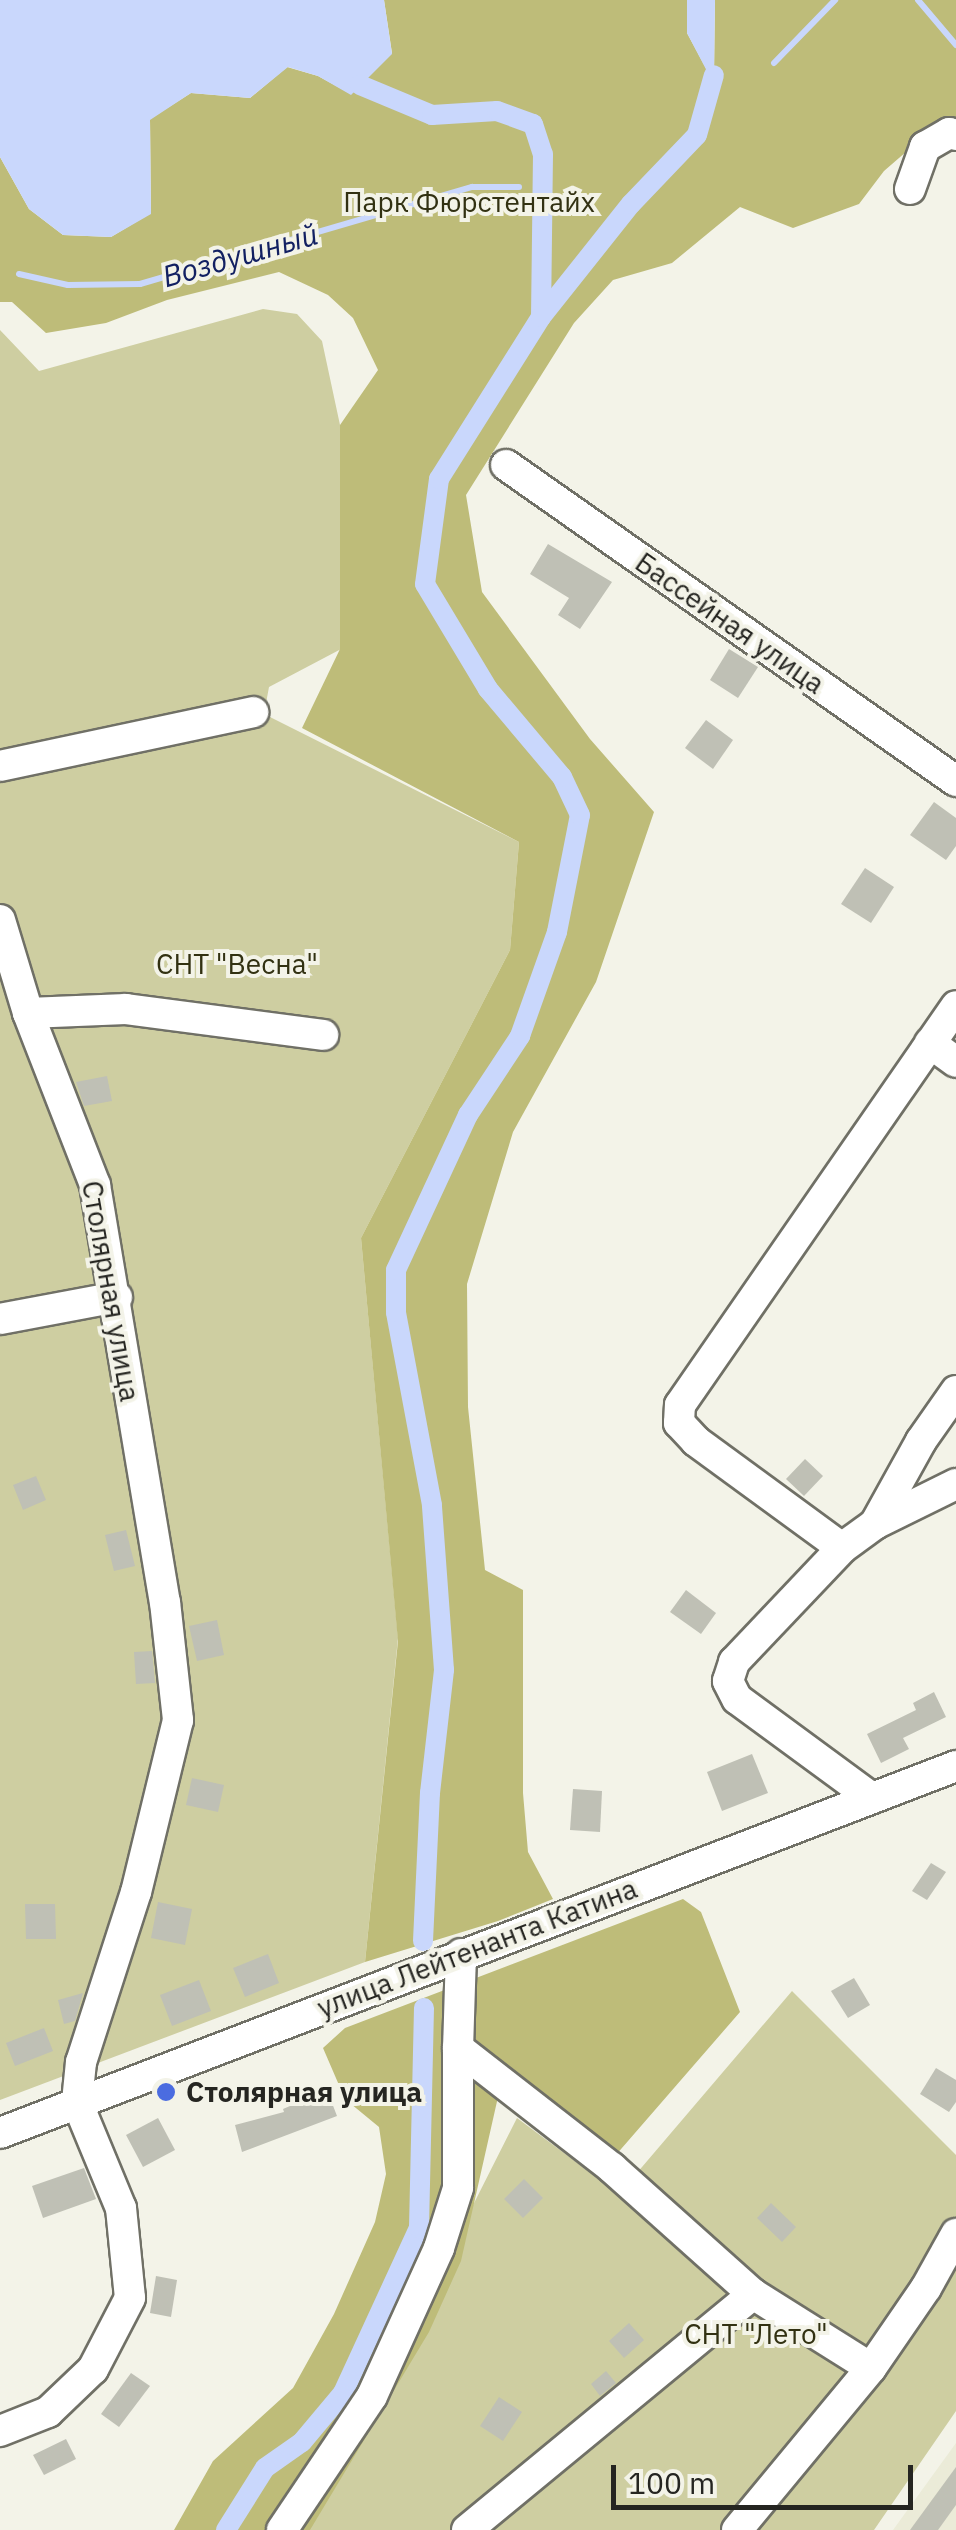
<!DOCTYPE html>
<meta charset="utf-8">
<style>
body{margin:0}
#map{position:relative;width:956px;height:2530px;overflow:hidden;background:#f3f3e8;font-family:"IBM Plex Sans",sans-serif}
div>[style]{position:absolute}
[style*='--x']{left:calc(var(--x)*1px);top:calc(var(--y)*1px);width:calc(var(--w)*1px);rotate:calc(var(--a)*1deg)}
.built>*{inset:0;background:#ebebd8}
.green>*{inset:0;background:#cecea1}
.forest>*{inset:0;background:#bebc79}
.water>*{inset:0;background:#c9d7fc}
.stream>*{height:6px;margin:-3px;padding:0 3px;transform-origin:3px;border-radius:3px;background:#c9d7fc}
.canal>*{height:20px;margin:-10px;padding:0 10px;transform-origin:10px;border-radius:10px;background:#c9d7fc}
.building>*{inset:0;background:#bfc0b5}
.roads{filter:drop-shadow(2px 0 #707066) drop-shadow(-2px 0 #707066) drop-shadow(0 2px #707066) drop-shadow(0 -2px #707066)}
.minor>*{height:30px;margin:-15px;padding:0 15px;transform-origin:15px;border-radius:15px;background:#fff}
.dots>*{width:28px;height:28px;translate:-50% -50%;box-sizing:border-box;border:5px solid #f3f3e8;border-radius:50%}
span{translate:-50% -50%;white-space:nowrap;text-align:center;line-height:1.15;-webkit-text-stroke:8px #f3f3e8;paint-order:stroke}
.park-label{font-size:28px;color:#323112}
.street-label{font-size:28px;color:#252521}
.poi-label{font-size:28px;color:#252521;font-weight:700}
.left{translate:0 -50%;text-align:left}
.water-label{font-size:30px;color:#122062;font-style:italic}
.scale{position:absolute;left:611px;top:2465px;width:302px;height:45px;box-sizing:border-box;border:5px solid #252521;border-top:0;padding-left:12px;font-size:30px;line-height:35px;white-space:nowrap;color:#252521;-webkit-text-stroke:8px #f3f3e8;paint-order:stroke}
</style>
<div id="map">
<div class="built">
<div style="clip-path:polygon(956px 2443px,956px 2530px,893px 2530px)"></div>
</div>
<div class="green">
<div style="clip-path:polygon(263px 309px,297px 314px,322px 341px,340px 425px,343px 648px,269px 687px,264px 714px,519px 842px,510px 950px,361px 1238px,398px 1638px,365px 1962px,0 2100px,0 330px,39px 371px)"></div>
<div style="clip-path:polygon(792px 1991px,956px 2155px,956px 2411px,874px 2530px,309px 2530px,517px 2118px,619px 2194px)"></div>
</div>
<div class="forest">
<div style="clip-path:polygon(384px 0,687px 0,687px 33px,709px 74px,714px 75px,715px 0,956px 0,956px 122px,944px 119px,884px 171px,859px 204px,793px 228px,740px 207px,672px 263px,613px 280px,574px 323px,466px 495px,482px 592px,590px 739px,654px 812px,596px 982px,513px 1132px,467px 1284px,468px 1407px,485px 1570px,523px 1590px,523px 1793px,528px 1852px,553px 1899px,498px 1921px,365px 1962px,398px 1641px,361px 1238px,510px 950px,519px 842px,302px 728px,340px 649px,340px 425px,378px 370px,353px 318px,328px 295px,279px 272px,167px 300px,106px 323px,46px 333px,12px 302px,0 302px,0 157px,29px 209px,63px 235px,111px 237px,151px 213px,150px 119px,191px 93px,250px 98px,287px 67px,318px 76px,351px 94px,392px 53px)"></div>
<div style="clip-path:polygon(683px 1899px,701px 1912px,740px 2012px,615px 2156px,498px 2097px,461px 2261px,429px 2332px,310px 2530px,174px 2530px,213px 2461px,293px 2388px,334px 2314px,375px 2222px,386px 2174px,379px 2127px,345px 2099px,323px 2048px,345px 2028px)"></div>
</div>
<div class="water">
<div style="clip-path:polygon(0 0,384px 0,392px 54px,351px 95px,318px 76px,288px 67px,250px 98px,191px 93px,150px 120px,151px 214px,111px 237px,63px 235px,29px 209px,0 157px)"></div>
<div style="clip-path:polygon(687px 0,715px 0,714px 75px,709px 75px,687px 33px)"></div>
</div>
<div class="stream">
<div style="--x:918;--y:0;--w:59;--a:49.8"></div>
<div style="--x:774;--y:63;--w:88;--a:-45.9"></div>
<div style="--x:19;--y:274;--w:50;--a:12.7"></div>
<div style="--x:68;--y:285;--w:72;--a:-0.8"></div>
<div style="--x:140;--y:284;--w:346;--a:-16.3"></div>
<div style="--x:472;--y:187;--w:47;--a:0"></div>
</div>
<div class="canal">
<div style="--x:360;--y:85;--w:78;--a:22.6"></div>
<div style="--x:432;--y:115;--w:65;--a:-3.5"></div>
<div style="--x:497;--y:111;--w:38;--a:20"></div>
<div style="--x:533;--y:124;--w:32;--a:72"></div>
<div style="--x:543;--y:154;--w:163;--a:90.7"></div>
<div style="--x:423;--y:1941;--w:148;--a:-87.3"></div>
<div style="--x:430;--y:1793;--w:124;--a:-83.5"></div>
<div style="--x:444;--y:1670;--w:165;--a:-94.2"></div>
<div style="--x:432;--y:1505;--w:196;--a:-100.6"></div>
<div style="--x:396;--y:1312;--w:42;--a:-90"></div>
<div style="--x:396;--y:1270;--w:171;--a:-65.1"></div>
<div style="--x:468;--y:1115;--w:95;--a:-56.6"></div>
<div style="--x:520;--y:1036;--w:110;--a:-70.4"></div>
<div style="--x:557;--y:932;--w:119;--a:-78.9"></div>
<div style="--x:580;--y:815;--w:42;--a:-115.3"></div>
<div style="--x:562;--y:777;--w:115;--a:-130.1"></div>
<div style="--x:488;--y:689;--w:122;--a:-121"></div>
<div style="--x:425;--y:584;--w:106;--a:-82.4"></div>
<div style="--x:439;--y:479;--w:191;--a:-57.8"></div>
<div style="--x:541;--y:317;--w:144;--a:-51.5"></div>
<div style="--x:631;--y:204;--w:95;--a:-46.3"></div>
<div style="--x:697;--y:135;--w:62;--a:-74.2"></div>
<div style="--x:226;--y:2530;--w:73;--a:-57.8"></div>
<div style="--x:265;--y:2468;--w:45;--a:-35.1"></div>
<div style="--x:302;--y:2442;--w:64;--a:-50.1"></div>
<div style="--x:343;--y:2393;--w:182;--a:-65.3"></div>
<div style="--x:419;--y:2228;--w:220;--a:-88.7"></div>
</div>
<div class="building">
<div style="clip-path:polygon(548px 544px,612px 582px,580px 629px,558px 615px,569px 598px,530px 574px)"></div>
<div style="clip-path:polygon(729px 649px,758px 667px,738px 698px,710px 680px)"></div>
<div style="clip-path:polygon(706px 720px,733px 740px,713px 769px,685px 748px)"></div>
<div style="clip-path:polygon(934px 802px,956px 818px,956px 846px,946px 860px,910px 835px)"></div>
<div style="clip-path:polygon(865px 868px,894px 887px,871px 923px,841px 904px)"></div>
<div style="clip-path:polygon(107px 1076px,112px 1101px,84px 1106px,76px 1082px)"></div>
<div style="clip-path:polygon(805px 1459px,823px 1476px,804px 1496px,786px 1479px)"></div>
<div style="clip-path:polygon(36px 1476px,46px 1500px,23px 1510px,13px 1485px)"></div>
<div style="clip-path:polygon(126px 1530px,135px 1566px,114px 1571px,105px 1535px)"></div>
<div style="clip-path:polygon(686px 1590px,716px 1613px,701px 1634px,670px 1612px)"></div>
<div style="clip-path:polygon(217px 1620px,224px 1655px,197px 1661px,189px 1626px)"></div>
<div style="clip-path:polygon(152px 1651px,155px 1683px,136px 1684px,134px 1652px)"></div>
<div style="clip-path:polygon(934px 1692px,946px 1717px,903px 1738px,909px 1749px,881px 1763px,867px 1734px,916px 1710px,913px 1703px)"></div>
<div style="clip-path:polygon(752px 1754px,768px 1793px,722px 1811px,707px 1772px)"></div>
<div style="clip-path:polygon(192px 1778px,224px 1785px,218px 1812px,186px 1805px)"></div>
<div style="clip-path:polygon(573px 1789px,602px 1791px,600px 1832px,570px 1830px)"></div>
<div style="clip-path:polygon(931px 1863px,946px 1872px,927px 1900px,912px 1891px)"></div>
<div style="clip-path:polygon(158px 1902px,192px 1909px,185px 1945px,151px 1938px)"></div>
<div style="clip-path:polygon(25px 1904px,55px 1904px,56px 1939px,26px 1939px)"></div>
<div style="clip-path:polygon(268px 1954px,279px 1983px,245px 1997px,233px 1968px)"></div>
<div style="clip-path:polygon(854px 1978px,870px 2005px,848px 2018px,831px 1991px)"></div>
<div style="clip-path:polygon(199px 1980px,211px 2011px,172px 2026px,160px 1995px)"></div>
<div style="clip-path:polygon(83px 1993px,75px 2021px,64px 2024px,58px 2000px)"></div>
<div style="clip-path:polygon(44px 2028px,53px 2051px,15px 2066px,6px 2043px)"></div>
<div style="clip-path:polygon(936px 2068px,956px 2080px,956px 2102px,949px 2112px,920px 2094px)"></div>
<div style="clip-path:polygon(327px 2090px,337px 2116px,242px 2152px,235px 2125px,284px 2112px,283px 2109px)"></div>
<div style="clip-path:polygon(158px 2118px,175px 2150px,143px 2167px,126px 2135px)"></div>
<div style="clip-path:polygon(84px 2168px,96px 2199px,43px 2218px,32px 2186px)"></div>
<div style="clip-path:polygon(524px 2179px,543px 2198px,523px 2218px,504px 2199px)"></div>
<div style="clip-path:polygon(771px 2203px,796px 2227px,782px 2242px,757px 2218px)"></div>
<div style="clip-path:polygon(156px 2276px,177px 2280px,171px 2317px,150px 2313px)"></div>
<div style="clip-path:polygon(629px 2323px,644px 2340px,624px 2358px,609px 2341px)"></div>
<div style="clip-path:polygon(606px 2371px,616px 2383px,600px 2396px,591px 2384px)"></div>
<div style="clip-path:polygon(131px 2373px,150px 2386px,119px 2427px,101px 2414px)"></div>
<div style="clip-path:polygon(499px 2397px,522px 2412px,503px 2441px,480px 2426px)"></div>
<div style="clip-path:polygon(66px 2439px,76px 2459px,44px 2475px,33px 2455px)"></div>
<div style="clip-path:polygon(956px 2467px,956px 2505px,938px 2530px,910px 2530px)"></div>
</div>
<div class="roads">
<div class="minor">
<div style="--x:910;--y:189;--w:45;--a:-70.3"></div>
<div style="--x:925;--y:147;--w:28;--a:-30"></div>
<div style="--x:949;--y:133;--w:7;--a:16"></div>
<div style="--x:506;--y:465;--w:550;--a:35.08"></div>
<div style="--x:0;--y:766;--w:259;--a:-12"></div>
<div style="--x:0;--y:920;--w:97;--a:73.2"></div>
<div style="--x:28;--y:1013;--w:185;--a:68.7"></div>
<div style="--x:95;--y:1185;--w:423;--a:80.5"></div>
<div style="--x:165;--y:1602;--w:119;--a:83.7"></div>
<div style="--x:178;--y:1720;--w:177;--a:103.7"></div>
<div style="--x:136;--y:1892;--w:179;--a:107.9"></div>
<div style="--x:81;--y:2062;--w:40;--a:95.7"></div>
<div style="--x:77;--y:2102;--w:115;--a:67.5"></div>
<div style="--x:121;--y:2208;--w:90;--a:84.3"></div>
<div style="--x:130;--y:2298;--w:80;--a:117.5"></div>
<div style="--x:93;--y:2369;--w:62;--a:136.3"></div>
<div style="--x:48;--y:2412;--w:52;--a:158.4"></div>
<div style="--x:28;--y:1013;--w:98;--a:-2.3"></div>
<div style="--x:126;--y:1009;--w:199;--a:7.5"></div>
<div style="--x:930;--y:1043;--w:32;--a:36"></div>
<div style="--x:0;--y:1319;--w:119;--a:-10.6"></div>
<div style="--x:875;--y:1524;--w:95;--a:-61"></div>
<div style="--x:921;--y:1441;--w:61;--a:-55"></div>
<div style="--x:842;--y:1548;--w:181;--a:-143.8"></div>
<div style="--x:696;--y:1441;--w:25;--a:-133"></div>
<div style="--x:679;--y:1423;--w:18;--a:-87"></div>
<div style="--x:680;--y:1405;--w:485;--a:-55.3"></div>
<div style="--x:872;--y:1798;--w:167;--a:-143.7"></div>
<div style="--x:737;--y:1699;--w:20;--a:-117"></div>
<div style="--x:728;--y:1681;--w:20;--a:-72"></div>
<div style="--x:734;--y:1662;--w:157;--a:-46.5"></div>
<div style="--x:842;--y:1548;--w:41;--a:-36"></div>
<div style="--x:875;--y:1524;--w:90;--a:-26.3"></div>
<div style="--x:461;--y:1954;--w:94;--a:91.8"></div>
<div style="--x:458;--y:2048;--w:195;--a:37.9"></div>
<div style="--x:612;--y:2168;--w:189;--a:41.8"></div>
<div style="--x:753;--y:2294;--w:139;--a:32.1"></div>
<div style="--x:0;--y:2133;--w:1024;--a:-21"></div>
<div style="--x:282;--y:2530;--w:161;--a:-56.1"></div>
<div style="--x:372;--y:2396;--w:162;--a:-65.6"></div>
<div style="--x:439;--y:2248;--w:63;--a:-72.4"></div>
<div style="--x:458;--y:2188;--w:140;--a:-90"></div>
<div style="--x:467;--y:2530;--w:371;--a:-39.5"></div>
<div style="--x:737;--y:2530;--w:210;--a:-50.4"></div>
<div style="--x:871;--y:2368;--w:97;--a:-55.5"></div>
<div style="--x:926;--y:2288;--w:62;--a:-60.9"></div>
</div>
</div>
<div class="dots">
<div style="left:166px;top:2092px;background:#4b6ce0"></div>
</div>
<div class="park-label">
<span style="left:469px;top:202px">Парк Фюрстентайх</span>
<span style="left:237px;top:964px">СНТ "Весна"</span>
<span style="left:756px;top:2334px">СНТ "Лето"</span>
</div>
<div class="street-label">
<span style="left:730px;top:623px;rotate:35deg">Бассейная улица</span>
<span style="left:111px;top:1291px;rotate:80deg">Столярная улица</span>
<span style="left:477px;top:1948px;rotate:-21deg">улица Лейтенанта Катина</span>
</div>
<div class="poi-label">
<span class="left" style="left:186px;top:2092px">Столярная улица</span>
</div>
<div class="water-label">
<span style="left:240px;top:255px;rotate:-16deg">Воздушный</span>
</div>
<div class="scale">100 m</div>
</div>
